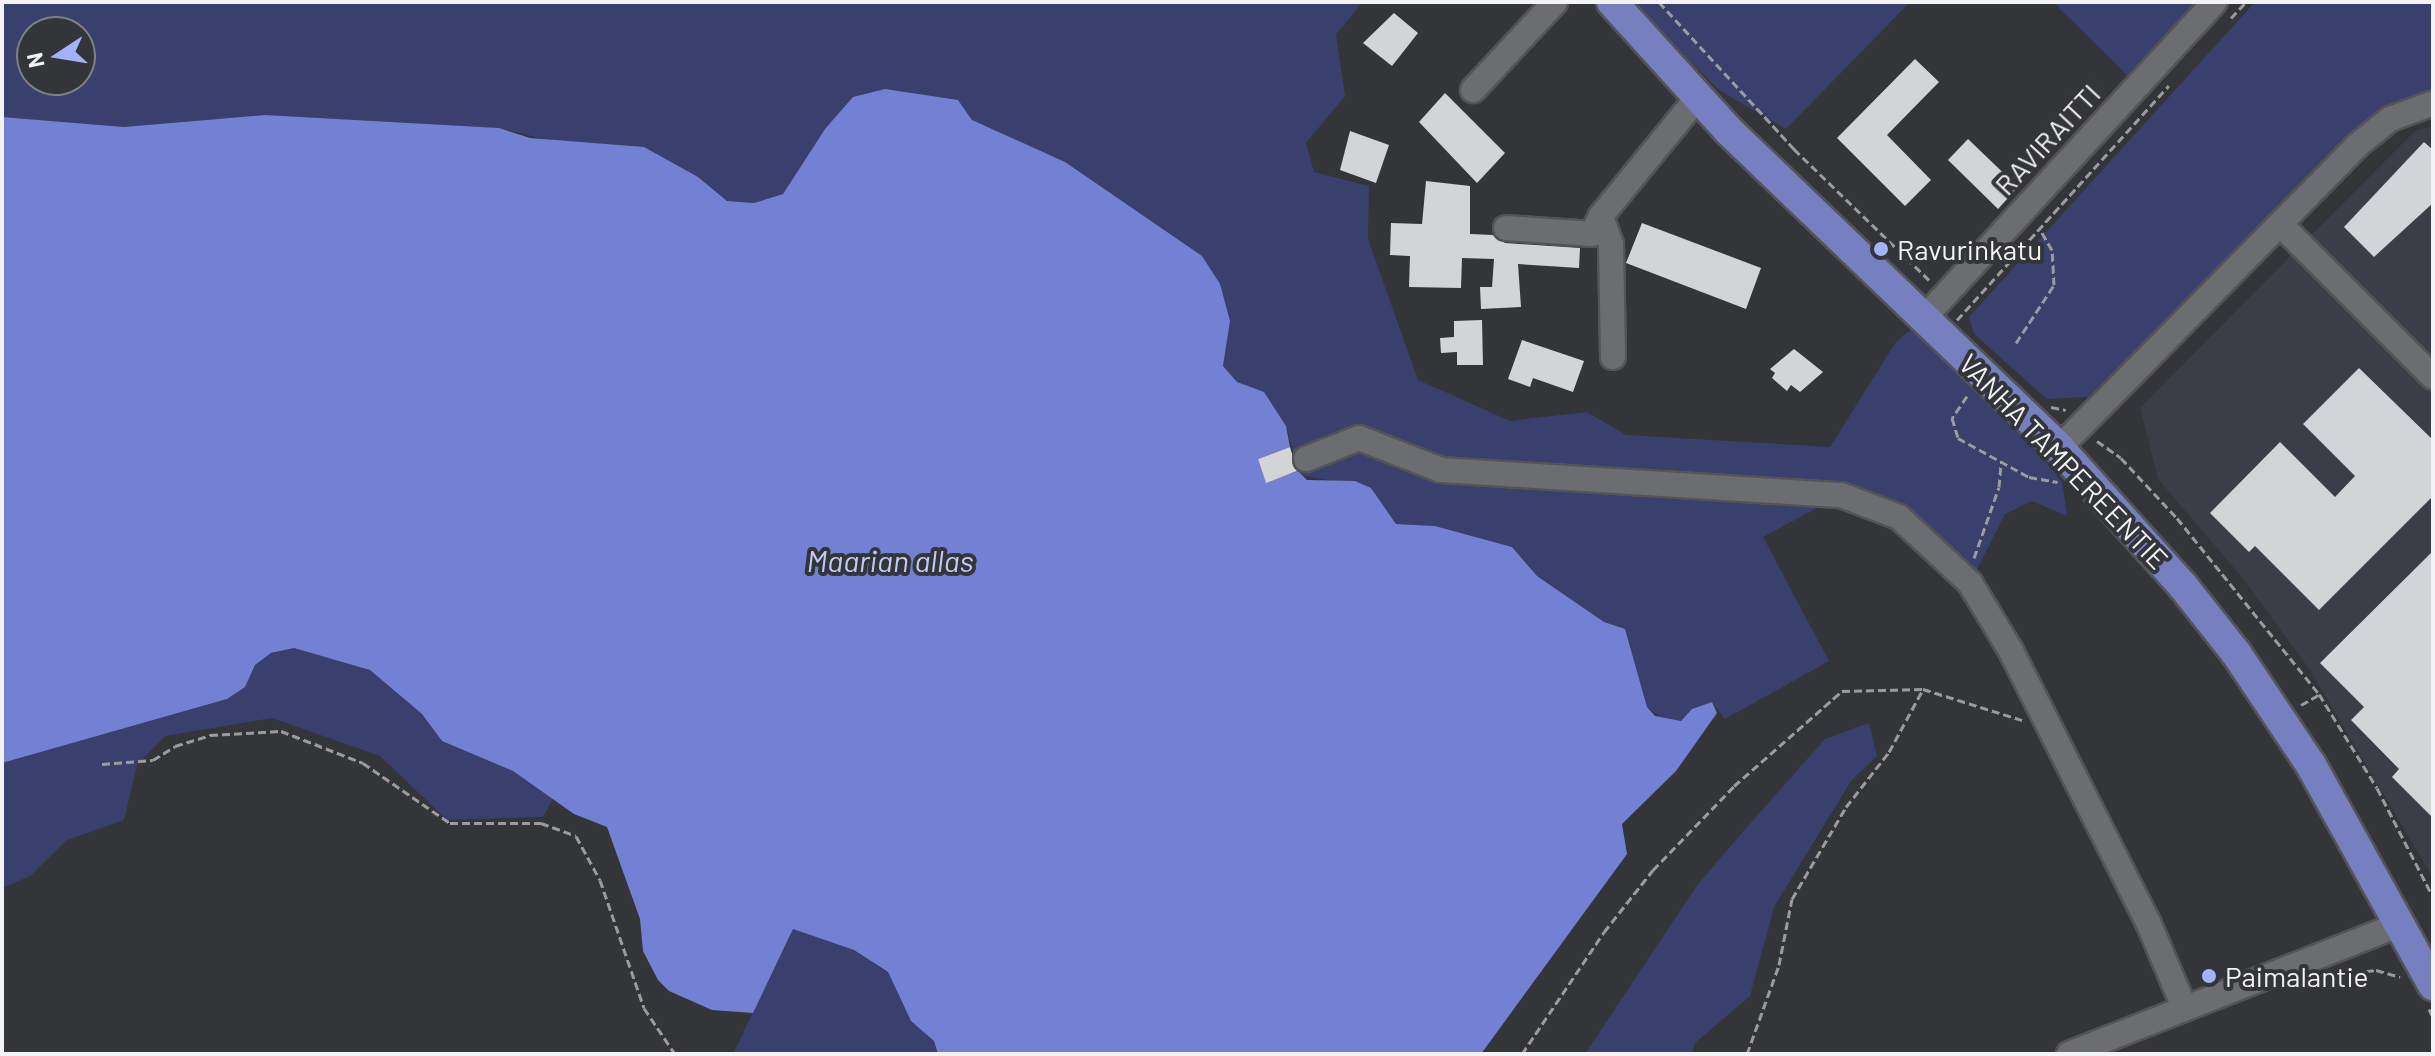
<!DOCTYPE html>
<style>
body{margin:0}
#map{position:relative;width:2435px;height:1056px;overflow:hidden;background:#343538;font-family:Barlow,sans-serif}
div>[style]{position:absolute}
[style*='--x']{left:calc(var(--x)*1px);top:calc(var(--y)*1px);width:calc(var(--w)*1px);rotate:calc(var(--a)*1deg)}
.built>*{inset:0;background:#3c3e47}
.green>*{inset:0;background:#39406e}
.water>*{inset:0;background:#7381d4}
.building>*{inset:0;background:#d3d4d8}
.path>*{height:3px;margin-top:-1.5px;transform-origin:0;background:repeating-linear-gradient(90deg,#9b9b9e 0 8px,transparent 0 12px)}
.roads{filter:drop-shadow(2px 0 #545457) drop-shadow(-2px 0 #545457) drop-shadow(0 2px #545457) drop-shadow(0 -2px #545457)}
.minor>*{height:24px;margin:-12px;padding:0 12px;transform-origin:12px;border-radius:12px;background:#6c6d70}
.major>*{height:30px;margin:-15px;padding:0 15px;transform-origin:15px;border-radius:15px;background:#7680c1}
.dots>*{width:22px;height:22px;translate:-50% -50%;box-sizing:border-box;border:4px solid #343538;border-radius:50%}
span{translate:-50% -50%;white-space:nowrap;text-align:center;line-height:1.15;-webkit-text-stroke:8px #343538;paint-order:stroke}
.street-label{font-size:28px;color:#f3f3f6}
.poi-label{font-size:28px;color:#f3f3f6}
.left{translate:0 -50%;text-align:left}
.water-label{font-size:30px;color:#c0caf6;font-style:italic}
.frame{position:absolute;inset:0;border:4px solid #f3f3f6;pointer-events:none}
.north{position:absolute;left:16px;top:16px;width:80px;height:80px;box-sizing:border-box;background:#343538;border:2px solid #808184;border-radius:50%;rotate:258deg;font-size:22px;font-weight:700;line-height:32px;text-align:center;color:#f3f3f6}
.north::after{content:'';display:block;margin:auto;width:28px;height:36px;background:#a3b2fd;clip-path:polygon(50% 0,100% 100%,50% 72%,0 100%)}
</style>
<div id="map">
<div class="built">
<div style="clip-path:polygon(2433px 127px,2433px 878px,2310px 670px,2241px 576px,2158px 479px,2140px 408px,2416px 130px)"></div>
</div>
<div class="green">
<div style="clip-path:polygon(evenodd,2px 2px,1363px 2px,1336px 34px,1345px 96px,1306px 143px,1314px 172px,1369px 186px,1368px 239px,1418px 380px,1510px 421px,1587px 412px,1626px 435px,1830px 447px,1896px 342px,1913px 328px,2041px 455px,2062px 482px,2067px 516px,2032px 501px,2005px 514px,1970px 583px,1948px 560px,1841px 495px,1763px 537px,1829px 661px,1725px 719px,1712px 702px,1692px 709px,1681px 721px,1668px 723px,1647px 707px,1625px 629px,1604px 622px,1537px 576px,1512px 547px,1435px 526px,1396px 524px,1371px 488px,1300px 475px,1286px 426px,1264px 393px,1237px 382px,1223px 366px,1230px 321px,1065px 162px,972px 120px,958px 100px,825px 129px,783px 194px,754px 203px,727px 201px,698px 177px,499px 128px,265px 115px,124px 127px,2px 117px,2px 2px,32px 32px,80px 32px,80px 80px,32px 80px,32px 32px)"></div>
<div style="clip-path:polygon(1630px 2px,1910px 2px,1786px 129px,1719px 90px)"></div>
<div style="clip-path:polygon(2053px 2px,2197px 2px,2127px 75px)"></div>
<div style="clip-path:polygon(2255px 2px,2433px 2px,2433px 92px,2405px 99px,2375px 116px,2088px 397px,2047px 399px,1974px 334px,1969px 317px)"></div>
<div style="clip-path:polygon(294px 648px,370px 670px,422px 714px,442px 741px,513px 771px,553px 799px,543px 817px,447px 820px,380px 756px,272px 718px,165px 736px,137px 765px,124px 820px,67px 840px,30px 876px,2px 888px,2px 763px,227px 699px,245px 686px,255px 665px,270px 654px)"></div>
<div style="clip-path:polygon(1869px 723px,1877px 756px,1851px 781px,1774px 907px,1750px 996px,1696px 1042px,1691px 1054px,1585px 1054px,1698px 884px,1748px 826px,1825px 739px)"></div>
<div style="clip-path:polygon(793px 929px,854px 950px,888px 973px,911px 1021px,934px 1041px,938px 1054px,733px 1054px)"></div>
</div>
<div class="water">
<div style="clip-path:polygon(885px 89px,958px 100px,972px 120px,1065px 162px,1202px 256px,1220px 284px,1230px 321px,1223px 366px,1237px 382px,1264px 392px,1286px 426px,1290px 447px,1258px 459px,1266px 482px,1298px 471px,1307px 480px,1355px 481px,1371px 488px,1396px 524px,1435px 526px,1512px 547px,1537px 576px,1604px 622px,1625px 629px,1647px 707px,1655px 716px,1681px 721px,1692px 709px,1712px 702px,1717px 713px,1676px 771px,1622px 824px,1627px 854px,1481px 1054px,938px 1054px,934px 1041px,911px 1021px,888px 972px,854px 950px,793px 929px,753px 1013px,712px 1010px,669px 991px,658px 980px,643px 951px,640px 919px,607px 827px,574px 814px,513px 771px,442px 741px,422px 714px,370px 670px,294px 648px,271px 653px,255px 665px,245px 687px,227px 699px,2px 763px,2px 117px,124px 127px,265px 115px,499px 128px,530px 138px,644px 147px,698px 177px,727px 201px,754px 203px,783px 194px,825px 129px,853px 97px)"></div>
</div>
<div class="building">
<div style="clip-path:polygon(1394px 13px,1418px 33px,1392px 66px,1363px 43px)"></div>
<div style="clip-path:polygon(1915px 59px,1939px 82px,1887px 135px,1931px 180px,1905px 206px,1837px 138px)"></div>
<div style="clip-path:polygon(1445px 93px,1505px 153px,1477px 183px,1419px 122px)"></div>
<div style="clip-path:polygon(1350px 131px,1389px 145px,1376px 183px,1340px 170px)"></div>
<div style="clip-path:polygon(1968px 139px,2018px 187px,1998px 209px,1948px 160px)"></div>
<div style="clip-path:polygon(2424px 142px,2433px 150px,2433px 203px,2374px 257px,2344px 227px)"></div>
<div style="clip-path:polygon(1426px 181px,1470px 186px,1470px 234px,1493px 235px,1505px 243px,1580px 248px,1579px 268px,1518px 264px,1521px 307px,1481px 309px,1480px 287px,1492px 287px,1494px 259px,1462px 258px,1461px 288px,1409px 287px,1410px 256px,1390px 255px,1391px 223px,1422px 224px)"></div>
<div style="clip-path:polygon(1642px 223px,1761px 268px,1746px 309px,1626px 263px)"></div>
<div style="clip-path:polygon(1482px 320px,1483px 365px,1457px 365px,1457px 352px,1441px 353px,1440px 338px,1454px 337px,1454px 321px)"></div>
<div style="clip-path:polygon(1522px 340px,1584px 361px,1573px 392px,1533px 378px,1530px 387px,1508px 379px)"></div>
<div style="clip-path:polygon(1794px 349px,1823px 372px,1800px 392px,1791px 385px,1787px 391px,1772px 378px,1775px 373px,1770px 369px)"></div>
<div style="clip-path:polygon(2359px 368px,2433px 440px,2433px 496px,2319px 610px,2255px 546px,2249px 552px,2210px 513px,2280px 442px,2335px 497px,2355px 476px,2303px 424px)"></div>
<div style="clip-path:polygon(1290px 447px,1297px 471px,1266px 483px,1258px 459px)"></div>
<div style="clip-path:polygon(2433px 551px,2433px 818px,2392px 777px,2399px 769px,2351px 720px,2364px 707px,2320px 663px)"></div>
</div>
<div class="path">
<div style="--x:1659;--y:2;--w:200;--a:47.4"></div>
<div style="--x:1794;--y:149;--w:188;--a:44.1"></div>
<div style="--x:2231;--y:18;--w:22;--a:-47"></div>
<div style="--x:1957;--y:320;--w:316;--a:-47.9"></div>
<div style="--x:2016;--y:343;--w:69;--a:-56.8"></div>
<div style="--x:2054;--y:285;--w:35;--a:-93"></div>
<div style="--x:2052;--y:250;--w:22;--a:-120"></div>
<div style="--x:1967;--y:396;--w:27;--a:124"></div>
<div style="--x:1952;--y:418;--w:21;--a:73"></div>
<div style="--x:1958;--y:438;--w:81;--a:28.8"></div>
<div style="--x:2029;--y:477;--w:29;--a:10"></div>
<div style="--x:2051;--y:407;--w:15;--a:11"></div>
<div style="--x:2097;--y:441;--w:29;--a:35"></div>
<div style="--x:2121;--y:458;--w:82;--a:47"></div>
<div style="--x:2177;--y:518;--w:226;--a:51.1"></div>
<div style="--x:2319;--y:694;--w:110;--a:58.3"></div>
<div style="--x:2377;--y:788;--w:123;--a:62.8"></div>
<div style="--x:1974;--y:558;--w:75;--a:-70.6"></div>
<div style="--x:1999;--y:487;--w:25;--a:-85"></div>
<div style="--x:2301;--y:705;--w:20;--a:-30"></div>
<div style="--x:102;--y:764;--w:51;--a:-4.5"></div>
<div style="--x:153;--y:760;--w:26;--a:-32"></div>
<div style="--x:175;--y:746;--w:37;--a:-17"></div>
<div style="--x:210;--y:735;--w:71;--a:-3.2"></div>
<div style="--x:281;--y:731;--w:88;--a:21.3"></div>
<div style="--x:363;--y:763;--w:106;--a:34.6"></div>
<div style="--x:450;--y:823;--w:91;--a:0"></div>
<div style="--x:541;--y:823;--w:37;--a:20"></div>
<div style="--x:576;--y:836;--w:50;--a:61.4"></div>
<div style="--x:600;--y:880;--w:135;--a:71"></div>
<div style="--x:644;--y:1008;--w:55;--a:56"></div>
<div style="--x:2330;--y:976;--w:46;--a:-7.4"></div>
<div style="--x:2376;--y:970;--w:25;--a:16"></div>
<div style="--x:2429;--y:1009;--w:9;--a:63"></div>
<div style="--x:1522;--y:1054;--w:147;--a:-56.1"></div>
<div style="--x:1604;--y:932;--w:79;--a:-51.7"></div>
<div style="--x:1653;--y:870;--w:117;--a:-46"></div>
<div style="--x:1734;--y:786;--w:144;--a:-41.3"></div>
<div style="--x:1842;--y:691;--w:81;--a:-1.4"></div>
<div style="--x:1923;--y:689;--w:104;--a:17.4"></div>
<div style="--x:1747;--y:1054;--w:95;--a:-70.2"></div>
<div style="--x:1779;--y:965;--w:67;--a:-78.9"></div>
<div style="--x:1792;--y:899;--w:107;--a:-59.6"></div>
<div style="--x:1846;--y:807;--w:70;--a:-52"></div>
<div style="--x:1889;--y:752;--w:72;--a:-61.6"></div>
</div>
<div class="roads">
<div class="minor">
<div style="--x:1473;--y:90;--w:120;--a:-47"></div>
<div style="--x:2280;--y:224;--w:216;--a:45"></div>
<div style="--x:1506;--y:228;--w:86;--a:4"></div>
<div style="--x:1592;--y:234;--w:20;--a:-63"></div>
<div style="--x:1925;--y:317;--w:428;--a:-47.4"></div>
<div style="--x:1613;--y:357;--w:113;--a:-91"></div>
<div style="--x:1611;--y:244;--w:30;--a:-110"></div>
<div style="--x:1601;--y:216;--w:154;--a:-50.8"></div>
<div style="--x:2059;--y:448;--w:427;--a:-45.4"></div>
<div style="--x:2359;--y:144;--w:40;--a:-39"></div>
<div style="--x:2390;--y:119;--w:46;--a:-20.4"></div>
<div style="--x:1306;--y:459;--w:57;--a:-21.6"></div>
<div style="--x:1359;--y:438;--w:88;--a:21.3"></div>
<div style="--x:1441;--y:470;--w:401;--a:3.6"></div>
<div style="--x:1841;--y:495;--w:62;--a:20.8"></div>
<div style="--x:1899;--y:517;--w:97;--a:42.9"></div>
<div style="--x:1970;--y:583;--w:79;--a:58.9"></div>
<div style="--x:2011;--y:651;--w:304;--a:63.2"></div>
<div style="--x:2148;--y:922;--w:92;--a:67"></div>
<div style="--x:2069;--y:1054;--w:354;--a:-21.4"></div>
</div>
<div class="major">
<div style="--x:1612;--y:2;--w:174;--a:47.8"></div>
<div style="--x:1729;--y:131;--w:458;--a:43.8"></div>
<div style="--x:2059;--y:448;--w:186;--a:48.1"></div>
<div style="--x:2183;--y:586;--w:85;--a:51.7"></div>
<div style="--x:2236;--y:653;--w:135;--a:56.2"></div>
<div style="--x:2311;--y:765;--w:252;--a:61"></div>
</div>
</div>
<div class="dots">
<div style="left:1881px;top:249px;background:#a3b2fd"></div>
<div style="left:2209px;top:976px;background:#a3b2fd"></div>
</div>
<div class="street-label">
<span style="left:2047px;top:139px;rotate:-47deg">RAVIRAITTI</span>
<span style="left:2064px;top:461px;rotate:46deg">VANHA TAMPEREENTIE</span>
</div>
<div class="poi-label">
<span class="left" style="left:1897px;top:249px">Ravurinkatu</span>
<span class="left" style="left:2225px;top:976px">Paimalantie</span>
</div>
<div class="water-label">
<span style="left:890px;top:560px">Maarian allas</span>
</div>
<div class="frame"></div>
<div class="north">N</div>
</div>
